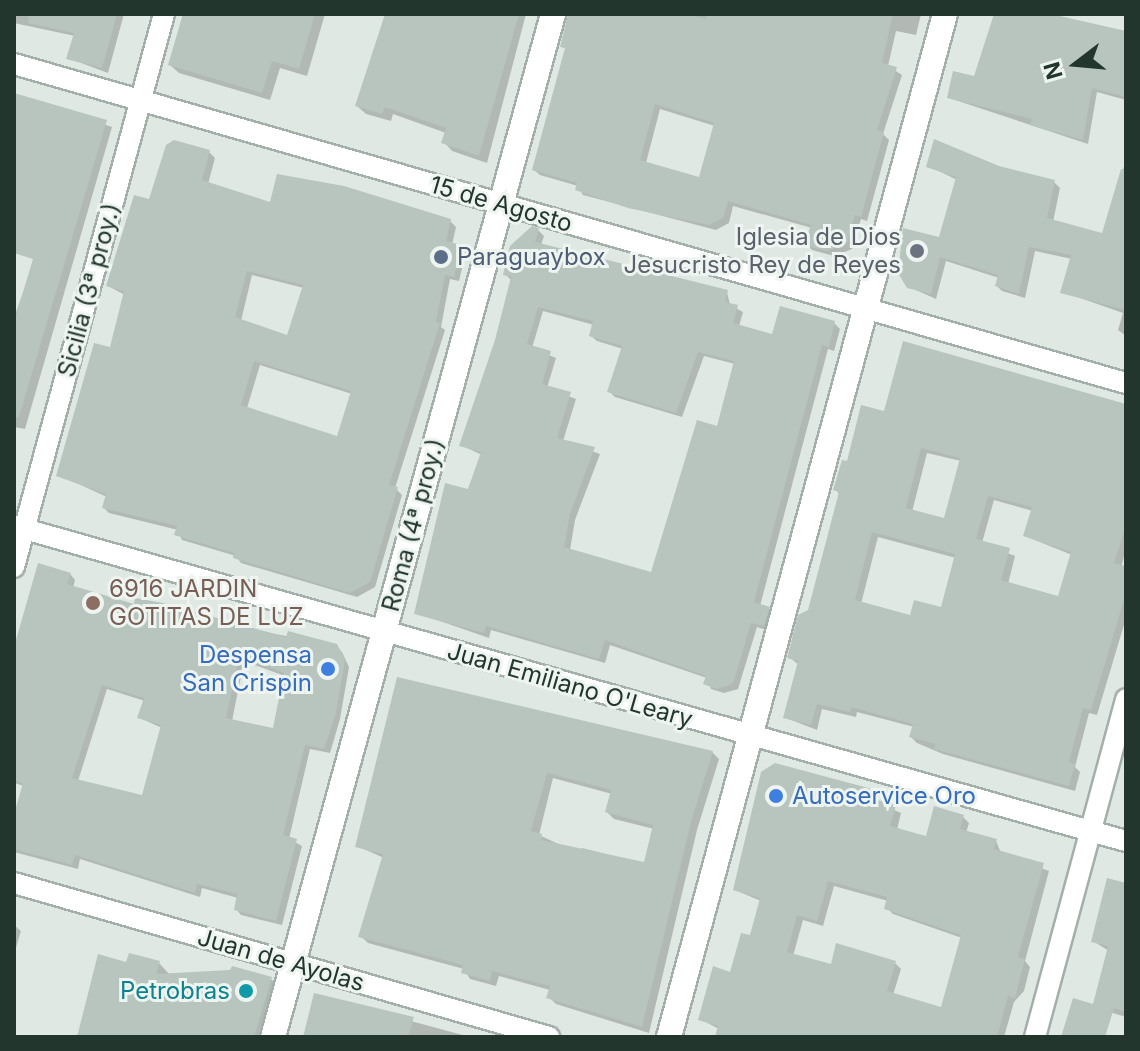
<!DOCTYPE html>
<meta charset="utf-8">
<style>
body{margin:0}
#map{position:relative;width:1140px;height:1051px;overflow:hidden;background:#dfe8e3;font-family:Inter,sans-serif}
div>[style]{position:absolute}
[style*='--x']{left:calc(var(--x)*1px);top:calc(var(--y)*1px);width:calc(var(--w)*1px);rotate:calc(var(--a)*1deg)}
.shadow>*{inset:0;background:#0003}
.building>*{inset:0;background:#b7c5be}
.roads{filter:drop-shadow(2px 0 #a3afa9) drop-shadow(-2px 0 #a3afa9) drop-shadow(0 2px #a3afa9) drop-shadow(0 -2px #a3afa9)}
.minor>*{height:20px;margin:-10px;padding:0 10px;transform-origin:10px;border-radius:10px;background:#fff}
.tertiary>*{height:24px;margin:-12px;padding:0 12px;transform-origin:12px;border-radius:12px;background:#fff}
.secondary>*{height:24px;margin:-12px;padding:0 12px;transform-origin:12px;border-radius:12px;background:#fff}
.dots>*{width:22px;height:22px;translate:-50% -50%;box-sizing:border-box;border:4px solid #eef5f1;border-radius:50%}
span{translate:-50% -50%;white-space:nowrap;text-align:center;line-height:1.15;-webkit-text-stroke:6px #eef5f1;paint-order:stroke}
.street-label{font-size:24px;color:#22362e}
.worship-label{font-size:24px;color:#5b616d}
.right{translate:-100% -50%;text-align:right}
.service-label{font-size:24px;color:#4e5e75}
.left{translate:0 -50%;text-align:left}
.education-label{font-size:24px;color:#785e54}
.shop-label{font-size:24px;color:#366cbe}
.culture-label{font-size:24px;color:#0d838f}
.frame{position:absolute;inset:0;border:16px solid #22362e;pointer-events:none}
.north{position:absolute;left:1036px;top:24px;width:80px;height:80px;-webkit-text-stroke:6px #eef5f1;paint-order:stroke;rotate:254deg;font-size:22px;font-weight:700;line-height:32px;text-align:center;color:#22362e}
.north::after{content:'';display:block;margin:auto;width:28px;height:36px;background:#22362e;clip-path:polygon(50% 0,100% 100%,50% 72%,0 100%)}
</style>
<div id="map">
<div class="shadow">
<div style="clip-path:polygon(14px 14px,124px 14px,108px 73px,68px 58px,75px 36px,14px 23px)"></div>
<div style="clip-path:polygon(183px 14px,325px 14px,307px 76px,280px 68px,270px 100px,179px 73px,170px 65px)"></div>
<div style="clip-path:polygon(387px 14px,526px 14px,487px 163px,452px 151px,444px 142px,446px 133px,393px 114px,391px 121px,366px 114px,357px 106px)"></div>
<div style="clip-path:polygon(evenodd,571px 14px,921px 14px,916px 35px,896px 31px,888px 66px,902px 75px,883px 134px,889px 140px,867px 221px,861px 219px,852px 249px,834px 256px,812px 250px,807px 244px,812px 228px,733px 206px,729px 223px,716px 230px,583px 195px,578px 186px,540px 175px,534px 170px,567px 50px,563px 46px,571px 14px,660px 109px,715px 126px,700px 180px,646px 163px,660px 109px)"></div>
<div style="clip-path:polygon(996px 14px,1039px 14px,1126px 36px,1126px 100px,1097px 92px,1088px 144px,949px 98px,976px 79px)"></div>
<div style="clip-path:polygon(14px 95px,112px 127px,25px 429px,14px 427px,14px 318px,34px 262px,14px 219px)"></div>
<div style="clip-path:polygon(evenodd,209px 152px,215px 158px,208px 184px,271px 205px,450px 221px,456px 227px,452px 245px,466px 252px,459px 281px,450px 279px,441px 327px,445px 330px,395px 488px,402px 495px,375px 587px,357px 597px,241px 563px,236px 556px,182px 540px,178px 530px,109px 513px,104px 508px,107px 497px,59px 475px,111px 350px,125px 295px,108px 286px,151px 202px,209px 152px,252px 275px,304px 288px,289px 338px,241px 321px,252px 275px,209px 152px,260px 365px,352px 394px,338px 439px,247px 408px,260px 365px)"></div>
<div style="clip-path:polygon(1126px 160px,1126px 336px,1118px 330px,1123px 313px,1063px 292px,1072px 259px,1035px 251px,1025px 298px,1002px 291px,997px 286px,999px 278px,946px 261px,936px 299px,909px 287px,940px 240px,957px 180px,929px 166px,998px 168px,1054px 182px,1060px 188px,1053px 222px,1103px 235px)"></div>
<div style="clip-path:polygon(evenodd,538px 230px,544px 236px,541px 245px,727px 292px,730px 305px,743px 312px,739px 326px,774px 336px,834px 323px,840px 329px,834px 351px,828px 349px,760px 606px,774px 614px,770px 631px,757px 627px,738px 689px,724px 693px,711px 689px,707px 678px,610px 645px,605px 663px,491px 630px,489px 638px,417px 613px,482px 455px,461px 445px,497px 340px,512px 281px,505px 274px,538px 230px,543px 311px,594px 325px,591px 336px,597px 341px,623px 349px,609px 391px,615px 397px,682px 417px,704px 356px,735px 364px,719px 428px,652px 575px,570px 550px,575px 520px,600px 454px,563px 441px,576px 399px,547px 388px,556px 358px,532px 348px,543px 311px)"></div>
<div style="clip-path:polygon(evenodd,1126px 406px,1126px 550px,1121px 567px,1126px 569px,1126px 618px,1097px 715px,1089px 713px,1075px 767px,1080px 772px,1075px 791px,943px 754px,917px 743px,911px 737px,914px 727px,857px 712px,856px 717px,822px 709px,817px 730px,786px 718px,799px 665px,789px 657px,810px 612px,840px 495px,836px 490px,886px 413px,1126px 406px,927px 453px,961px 461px,946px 521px,912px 512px,927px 453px,1126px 406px,994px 500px,1033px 511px,1025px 536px,1072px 555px,1060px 599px,1008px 584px,1015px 556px,982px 543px,994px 500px,1126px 406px,878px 537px,956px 558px,942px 610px,912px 617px,861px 604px,878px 537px)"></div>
<div style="clip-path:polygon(evenodd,70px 574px,75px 580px,73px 588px,135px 606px,336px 646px,342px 652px,349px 667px,340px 719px,330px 753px,310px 749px,289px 839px,302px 846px,282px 925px,241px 915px,236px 909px,238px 898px,202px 888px,200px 897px,80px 859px,78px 869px,14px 852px,14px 821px,24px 786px,14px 783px,14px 659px,70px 574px,244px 661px,285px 676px,275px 731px,232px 721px,244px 661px,70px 574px,107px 689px,145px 701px,140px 718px,162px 728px,143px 797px,78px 781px,107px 689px)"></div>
<div style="clip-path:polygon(evenodd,398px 680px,712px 752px,719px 759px,697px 830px,649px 1033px,556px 1004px,549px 997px,550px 990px,499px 976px,496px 986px,470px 979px,464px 969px,368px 943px,361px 936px,384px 858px,357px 846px,398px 680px,553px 778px,612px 794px,607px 812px,614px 819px,654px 829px,645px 864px,582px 848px,580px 854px,539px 835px,553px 778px)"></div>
<div style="clip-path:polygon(evenodd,871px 791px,876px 802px,901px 813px,897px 830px,928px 838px,963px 817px,969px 823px,966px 833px,996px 841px,1001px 853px,1049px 871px,1025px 961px,1030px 967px,1024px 991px,1014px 1002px,1004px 1037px,717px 1037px,719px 1029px,700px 1019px,752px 938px,761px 901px,735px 890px,871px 791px,834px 886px,888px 901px,887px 908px,893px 914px,962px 938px,943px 1010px,893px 995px,901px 969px,894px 962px,832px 967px,793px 956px,803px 920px,823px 926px,834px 886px)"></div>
<div style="clip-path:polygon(1126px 885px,1126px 1017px,1103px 1010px,1109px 951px,1093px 941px)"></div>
<div style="clip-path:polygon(14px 925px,21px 931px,14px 954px)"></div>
<div style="clip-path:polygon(159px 963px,170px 975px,271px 979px,282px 990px,268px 1037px,79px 1037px,128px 964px)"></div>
<div style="clip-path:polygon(315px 995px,470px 1037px,304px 1037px)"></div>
</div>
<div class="building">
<div style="clip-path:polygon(29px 14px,117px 14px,102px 68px,66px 59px,74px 33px,28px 23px)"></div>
<div style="clip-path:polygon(183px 14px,315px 14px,299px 69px,272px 61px,262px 93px,168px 65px)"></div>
<div style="clip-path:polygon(385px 14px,519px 14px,479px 156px,441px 143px,446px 128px,385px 107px,382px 114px,355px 106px)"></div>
<div style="clip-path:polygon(evenodd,568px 14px,687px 14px,705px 19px,707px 14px,893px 14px,882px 63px,897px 67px,877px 130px,884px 132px,861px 217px,855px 215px,847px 244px,827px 251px,804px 245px,811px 225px,728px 201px,723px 218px,709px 225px,628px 208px,575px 190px,577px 183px,532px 170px,565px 48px,560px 47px,568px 14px,655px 104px,714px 123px,699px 177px,640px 160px,655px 104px)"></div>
<div style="clip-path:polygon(994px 14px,1051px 14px,1126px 31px,1126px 97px,1092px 88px,1083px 140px,1030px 125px,1032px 119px,947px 98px,953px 71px,974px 76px)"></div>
<div style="clip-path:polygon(14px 93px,107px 120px,19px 417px,14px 417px,14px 322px,33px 259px,14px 253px)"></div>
<div style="clip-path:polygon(934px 139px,999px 166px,1055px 180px,1047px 218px,1102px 233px,1121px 169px,1126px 170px,1126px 310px,1060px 293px,1071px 255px,1029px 247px,1019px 294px,995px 286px,998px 275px,940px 257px,931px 294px,907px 288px,898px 273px,903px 228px,939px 237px,956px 177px,926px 167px)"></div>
<div style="clip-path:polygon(evenodd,174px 140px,210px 150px,202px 180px,270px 202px,277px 174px,344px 186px,451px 219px,446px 241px,461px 245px,454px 277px,445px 275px,436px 322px,440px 323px,389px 485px,398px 487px,370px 582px,350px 593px,233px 558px,234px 553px,174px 535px,177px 526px,102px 508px,106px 494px,56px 476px,94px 343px,110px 347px,124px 291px,106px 286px,134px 195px,149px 199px,166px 145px,174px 140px,247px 271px,303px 285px,287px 335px,235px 317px,247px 271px,174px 140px,254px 361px,351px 391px,337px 436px,241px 405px,254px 361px)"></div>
<div style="clip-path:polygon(evenodd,532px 226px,539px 228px,535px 242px,728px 290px,725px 302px,738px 305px,733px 323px,772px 334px,780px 306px,835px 321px,829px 347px,822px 345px,754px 602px,770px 607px,764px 626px,751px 623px,733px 684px,717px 689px,703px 684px,706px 676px,605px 640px,599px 659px,486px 626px,484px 633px,414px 614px,445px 483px,468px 489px,481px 452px,459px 446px,495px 340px,511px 277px,503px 275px,510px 246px,532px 226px,538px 307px,593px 321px,589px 336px,622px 346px,607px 392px,676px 413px,698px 352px,734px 361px,717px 426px,697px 420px,651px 572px,564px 547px,570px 514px,595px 447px,557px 438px,571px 392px,542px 384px,551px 351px,527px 344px,538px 307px)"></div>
<div style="clip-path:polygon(evenodd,903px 341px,1126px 404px,1126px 526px,1114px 563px,1126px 566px,1126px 593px,1091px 710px,1083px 708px,1069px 762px,1075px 764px,1069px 786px,934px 749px,936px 744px,909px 737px,913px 724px,851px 707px,850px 712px,817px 704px,811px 725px,783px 718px,798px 661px,787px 658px,798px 615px,808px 610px,839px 492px,833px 490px,842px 460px,847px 461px,861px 405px,884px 411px,903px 341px,921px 448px,960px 458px,944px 518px,906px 508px,921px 448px,903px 341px,988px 496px,1032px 507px,1023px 536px,1071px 552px,1058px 596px,1001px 580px,1010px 548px,976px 539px,988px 496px,903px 341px,872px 532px,955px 554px,941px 607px,914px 600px,910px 615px,855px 600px,872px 532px)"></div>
<div style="clip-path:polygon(evenodd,38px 563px,71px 573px,67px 584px,134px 604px,135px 598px,163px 603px,286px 637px,288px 631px,337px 644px,345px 660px,336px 713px,324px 749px,305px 745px,283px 835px,297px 839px,276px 921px,234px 910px,237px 894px,197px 884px,195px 893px,75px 855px,72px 865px,14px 849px,14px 814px,23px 783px,14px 780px,14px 647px,38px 563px,239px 656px,284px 673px,273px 728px,226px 718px,239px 656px,38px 563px,102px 685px,144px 698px,137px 718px,161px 725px,142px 795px,72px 778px,102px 685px)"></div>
<div style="clip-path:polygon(evenodd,397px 677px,713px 751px,691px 822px,642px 1027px,546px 998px,550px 986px,492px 971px,490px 981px,461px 973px,463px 965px,358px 937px,383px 854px,355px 847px,397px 677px,547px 773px,611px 790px,605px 812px,653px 825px,644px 862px,541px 840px,542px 834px,531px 831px,547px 773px)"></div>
<div style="clip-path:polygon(evenodd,775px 763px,872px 789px,870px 798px,896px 805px,890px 826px,926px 836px,934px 806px,964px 815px,960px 829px,997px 839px,994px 849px,1044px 863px,1018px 957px,1025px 959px,1015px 998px,1008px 996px,997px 1037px,715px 1037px,718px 1026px,698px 1020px,713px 966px,730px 972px,741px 933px,750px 935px,760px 898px,733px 890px,761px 772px,775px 763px,828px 881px,887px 897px,884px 909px,961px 935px,941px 1007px,887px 991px,896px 961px,836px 943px,831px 964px,787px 952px,797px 915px,817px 921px,828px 881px)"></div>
<div style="clip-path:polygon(1107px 878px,1126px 883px,1126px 1012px,1114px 1008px,1105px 1037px,1061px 1037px,1073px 998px,1093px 1004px,1108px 946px,1091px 942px)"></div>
<div style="clip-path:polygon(129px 953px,160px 961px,156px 974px,230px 970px,232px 966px,272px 977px,254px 1037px,77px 1037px,98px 954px,126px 962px)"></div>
<div style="clip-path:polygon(314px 993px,414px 1017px,408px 1037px,303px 1037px)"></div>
</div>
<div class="roads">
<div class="minor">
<div style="--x:14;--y:64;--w:1157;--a:16.01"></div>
<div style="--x:14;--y:526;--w:1156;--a:15.82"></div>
<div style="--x:14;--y:567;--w:573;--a:-74.82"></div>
<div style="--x:14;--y:883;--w:557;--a:16.06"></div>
<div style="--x:1035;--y:1037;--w:350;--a:-74.9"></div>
</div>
<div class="tertiary">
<div style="--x:273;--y:1037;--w:1061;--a:-74.69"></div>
</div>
<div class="secondary">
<div style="--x:669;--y:1037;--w:1060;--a:-74.9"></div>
</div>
</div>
<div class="dots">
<div style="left:917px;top:251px;background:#6b7280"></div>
<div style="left:441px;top:257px;background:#5c6f8a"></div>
<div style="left:93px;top:603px;background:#8d6e63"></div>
<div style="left:328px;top:669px;background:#3f7fe0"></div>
<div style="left:776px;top:796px;background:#3f7fe0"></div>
<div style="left:246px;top:991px;background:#0f9aa8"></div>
</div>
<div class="street-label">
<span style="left:501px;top:204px;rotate:16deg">15 de Agosto</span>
<span style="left:89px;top:290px;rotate:-75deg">Sicilia (3ª proy.)</span>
<span style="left:413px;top:525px;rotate:-75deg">Roma (4ª proy.)</span>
<span style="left:570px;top:685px;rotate:16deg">Juan Emiliano O'Leary</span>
<span style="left:281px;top:960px;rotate:16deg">Juan de Ayolas</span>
</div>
<div class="worship-label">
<span class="right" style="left:901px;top:251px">Iglesia de Dios<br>Jesucristo Rey de Reyes</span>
</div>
<div class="service-label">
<span class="left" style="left:457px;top:257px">Paraguaybox</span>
</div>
<div class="education-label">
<span class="left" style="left:109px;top:603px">6916 JARDIN<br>GOTITAS DE LUZ</span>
</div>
<div class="shop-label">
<span class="right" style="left:312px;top:669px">Despensa<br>San Crispin</span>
<span class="left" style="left:792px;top:796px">Autoservice Oro</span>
</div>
<div class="culture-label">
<span class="right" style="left:230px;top:991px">Petrobras</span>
</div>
<div class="frame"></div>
<div class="north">N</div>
</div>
